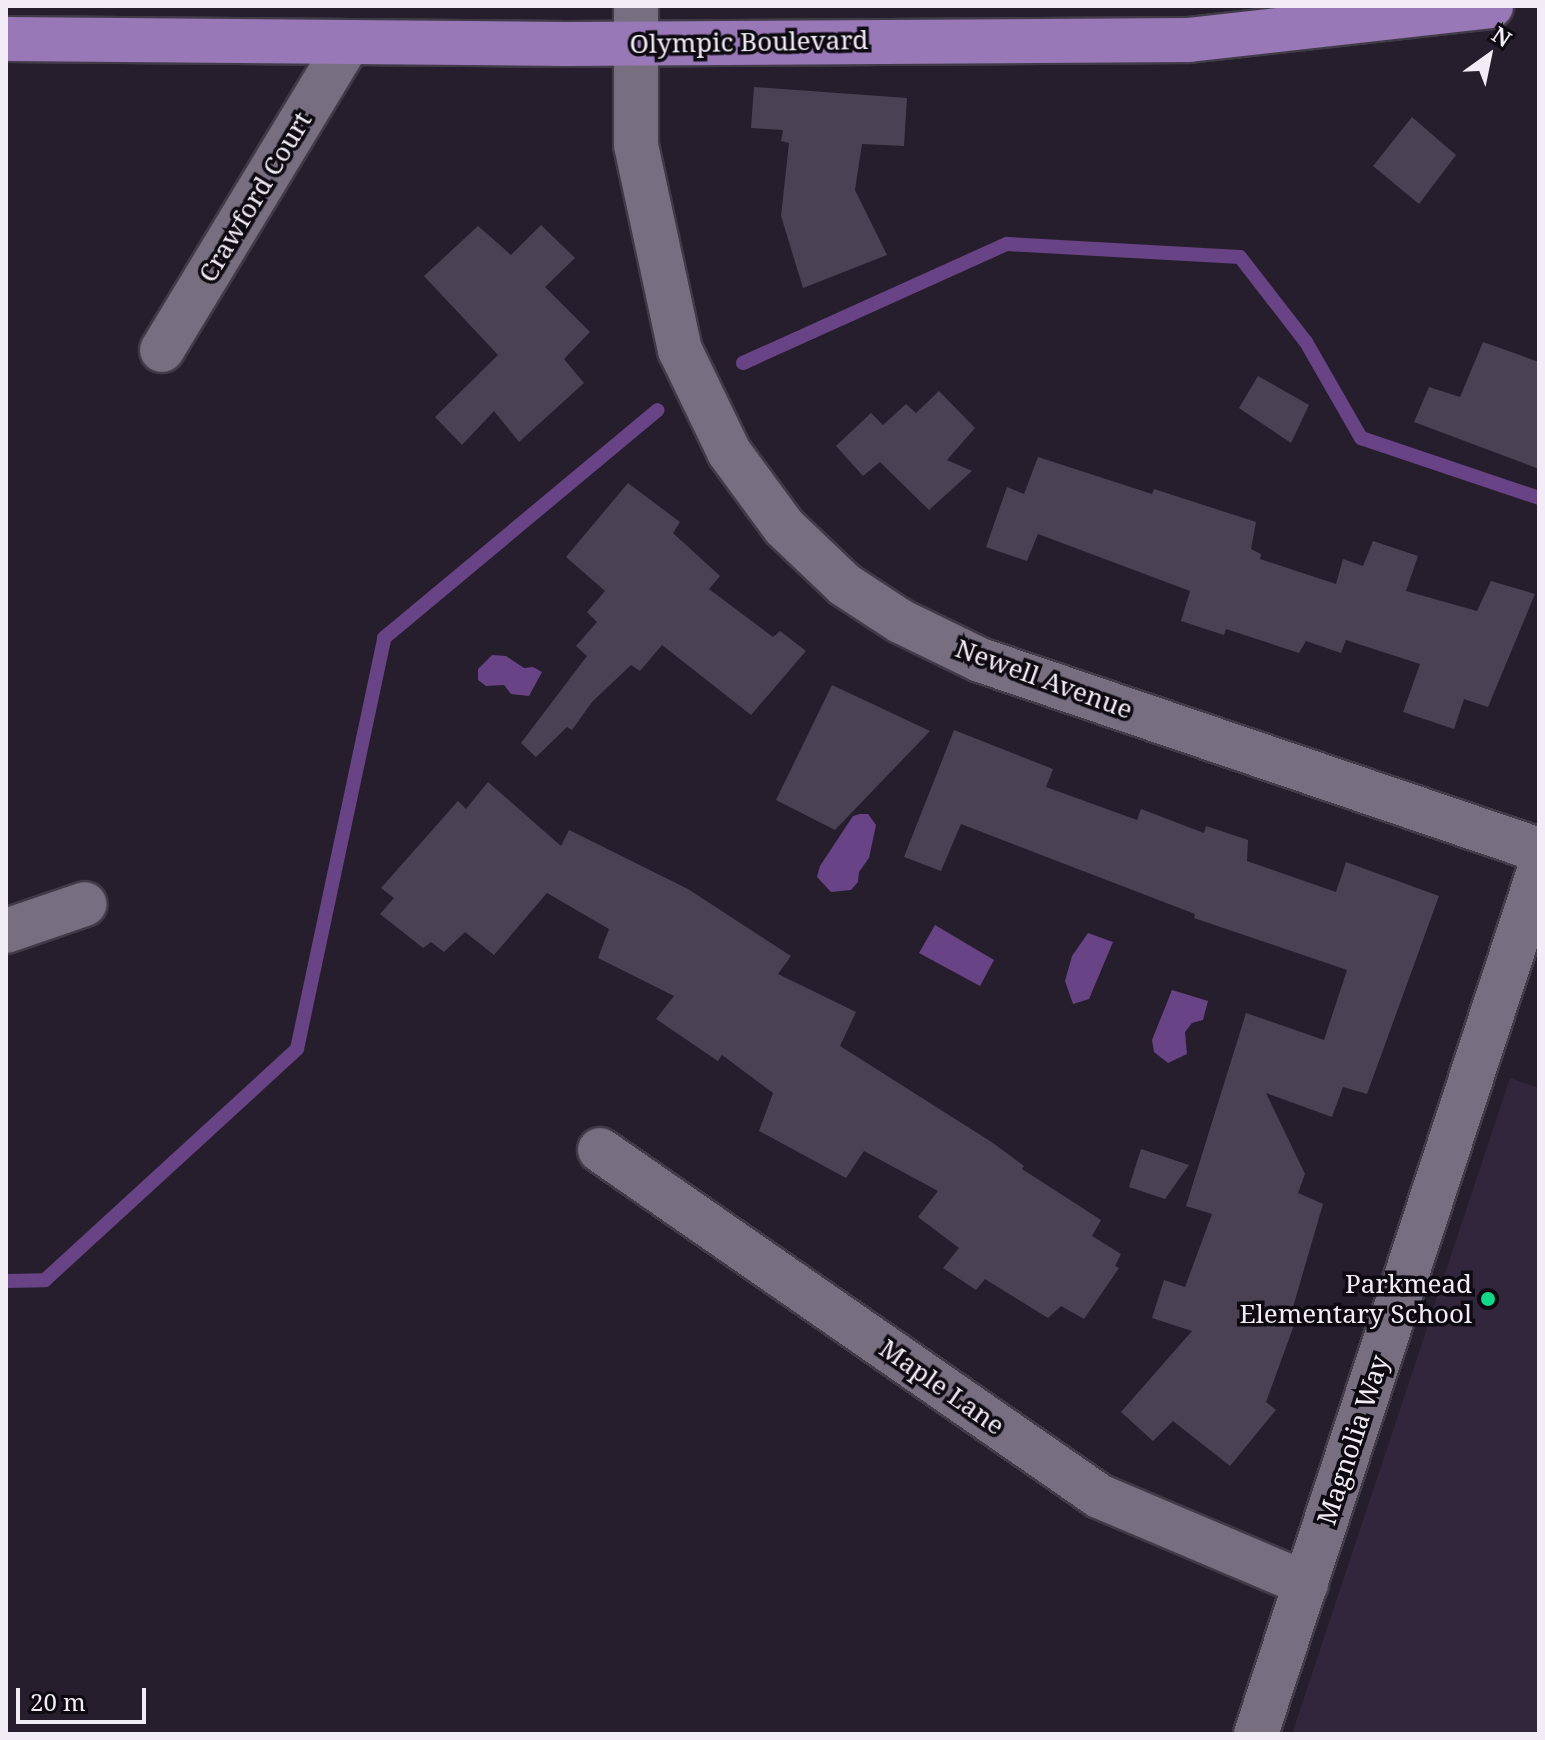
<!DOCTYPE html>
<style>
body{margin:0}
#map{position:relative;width:1545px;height:1740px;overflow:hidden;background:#261e2d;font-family:"Noto Serif",serif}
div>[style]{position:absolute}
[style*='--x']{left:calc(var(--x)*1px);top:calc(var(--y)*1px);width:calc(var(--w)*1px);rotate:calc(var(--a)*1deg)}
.built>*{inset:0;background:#31263b}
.water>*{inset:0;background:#684385}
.stream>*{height:14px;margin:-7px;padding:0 7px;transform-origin:7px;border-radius:7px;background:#684385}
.building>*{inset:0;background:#4a4252}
.roads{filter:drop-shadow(2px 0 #413a47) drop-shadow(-2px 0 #413a47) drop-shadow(0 2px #413a47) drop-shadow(0 -2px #413a47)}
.minor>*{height:44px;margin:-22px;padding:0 22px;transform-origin:22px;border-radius:22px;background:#776e80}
.major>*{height:44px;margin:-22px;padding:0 22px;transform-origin:22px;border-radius:22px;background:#9978b7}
.dots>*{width:22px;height:22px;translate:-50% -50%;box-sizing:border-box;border:4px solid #0d0a11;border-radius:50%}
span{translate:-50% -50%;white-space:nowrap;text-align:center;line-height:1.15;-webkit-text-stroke:7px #0d0a11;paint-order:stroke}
.street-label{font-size:26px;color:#f2ecf7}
.poi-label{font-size:26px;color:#f2ecf7}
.right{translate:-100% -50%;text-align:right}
.frame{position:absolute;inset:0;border:8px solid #f2ecf7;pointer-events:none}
.north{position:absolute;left:1449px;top:16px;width:80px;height:80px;-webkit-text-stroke:6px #0d0a11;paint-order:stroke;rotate:33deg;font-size:22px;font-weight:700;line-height:32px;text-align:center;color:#f2ecf7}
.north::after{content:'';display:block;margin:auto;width:28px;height:36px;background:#f2ecf7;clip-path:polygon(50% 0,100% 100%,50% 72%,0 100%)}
.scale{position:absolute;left:16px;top:1688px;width:130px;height:36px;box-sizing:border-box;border:4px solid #f2ecf7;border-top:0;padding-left:10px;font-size:24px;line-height:28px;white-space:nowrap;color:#f2ecf7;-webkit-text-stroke:6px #0d0a11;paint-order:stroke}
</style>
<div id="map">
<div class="built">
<div style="clip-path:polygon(1510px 1078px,1539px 1088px,1539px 1734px,1292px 1734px)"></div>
</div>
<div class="water">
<div style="clip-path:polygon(492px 655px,506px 656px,524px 668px,533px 667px,542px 672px,529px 696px,511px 694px,504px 685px,486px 686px,478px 680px,478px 669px)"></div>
<div style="clip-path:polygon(860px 814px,868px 814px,876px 825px,869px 858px,859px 872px,858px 882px,851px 890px,831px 892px,817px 877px,820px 866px,853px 816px)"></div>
<div style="clip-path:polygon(935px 925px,994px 960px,980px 986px,919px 953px)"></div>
<div style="clip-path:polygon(1088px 933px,1113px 942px,1089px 999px,1073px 1004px,1065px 981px,1072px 956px)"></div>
<div style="clip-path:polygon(1172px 990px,1208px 1001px,1203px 1020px,1192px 1023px,1185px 1032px,1187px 1054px,1168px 1063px,1154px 1052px,1152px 1040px)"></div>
</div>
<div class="stream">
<div style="--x:743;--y:363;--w:290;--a:-24.3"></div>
<div style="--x:1007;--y:244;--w:233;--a:3.2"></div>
<div style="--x:1240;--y:257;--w:108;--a:52.2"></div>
<div style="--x:1306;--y:342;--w:111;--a:60.2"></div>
<div style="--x:1361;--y:438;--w:188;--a:18.6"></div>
<div style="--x:6;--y:1281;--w:39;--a:-1"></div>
<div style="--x:45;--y:1280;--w:342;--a:-42.5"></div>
<div style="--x:297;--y:1049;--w:420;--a:-78"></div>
<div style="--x:384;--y:638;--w:356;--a:-39.8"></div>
</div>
<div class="building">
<div style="clip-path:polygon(754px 87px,907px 98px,904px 146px,862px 144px,855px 190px,887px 255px,803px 288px,781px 216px,789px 143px,781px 141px,783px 130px,751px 128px)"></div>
<div style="clip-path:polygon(1412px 117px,1456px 155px,1419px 204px,1373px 166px)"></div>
<div style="clip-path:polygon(541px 225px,575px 258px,545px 287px,590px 332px,564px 359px,584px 383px,519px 442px,494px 411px,462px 445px,435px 417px,498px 355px,424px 276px,478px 226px,511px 255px)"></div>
<div style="clip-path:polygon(1483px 342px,1539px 362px,1539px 469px,1414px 422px,1429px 387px,1460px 397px)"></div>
<div style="clip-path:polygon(1258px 376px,1309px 405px,1291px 443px,1239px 408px)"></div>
<div style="clip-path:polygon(939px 391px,975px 428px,947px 460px,972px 471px,929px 510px,880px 462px,863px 476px,836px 446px,871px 413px,883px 425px,906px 404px,916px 413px)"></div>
<div style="clip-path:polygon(1038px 457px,1152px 494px,1154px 489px,1256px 522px,1251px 549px,1261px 554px,1260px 559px,1336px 584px,1343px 559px,1363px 566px,1373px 541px,1418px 556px,1406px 591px,1477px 611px,1491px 581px,1535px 594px,1488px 707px,1464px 699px,1454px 729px,1403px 712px,1420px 664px,1346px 640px,1341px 653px,1306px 641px,1299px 653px,1226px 629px,1224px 635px,1181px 621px,1190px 591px,1038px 534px,1027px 561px,986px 547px,1007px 487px,1024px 494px)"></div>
<div style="clip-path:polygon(628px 483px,680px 522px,673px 533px,720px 576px,709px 589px,773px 637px,780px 631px,806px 651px,751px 715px,662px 645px,640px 671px,631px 665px,592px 702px,572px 730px,567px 727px,536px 757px,521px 743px,587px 656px,576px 646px,597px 622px,587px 612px,605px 591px,566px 557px)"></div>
<div style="clip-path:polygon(832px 685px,930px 731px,835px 830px,776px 800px)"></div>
<div style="clip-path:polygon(954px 730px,1053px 769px,1046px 787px,1137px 820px,1141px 809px,1204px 833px,1206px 826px,1248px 840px,1247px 861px,1336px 892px,1346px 862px,1439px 896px,1367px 1094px,1343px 1087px,1332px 1117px,1266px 1093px,1305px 1174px,1298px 1193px,1323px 1204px,1291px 1314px,1297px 1317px,1266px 1402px,1276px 1410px,1230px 1466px,1173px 1421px,1153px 1441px,1121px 1412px,1192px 1331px,1152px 1318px,1164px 1280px,1185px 1287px,1212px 1214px,1186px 1206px,1246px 1013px,1324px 1040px,1347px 970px,1194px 918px,1195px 914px,961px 824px,941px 871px,904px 857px)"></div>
<div style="clip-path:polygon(488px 782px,561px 846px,569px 830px,688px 889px,791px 956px,778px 974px,856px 1012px,840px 1046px,993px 1143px,1024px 1166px,1022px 1169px,1101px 1220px,1092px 1236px,1121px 1254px,1115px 1266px,1119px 1268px,1084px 1319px,1061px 1306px,1048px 1318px,985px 1279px,976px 1290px,943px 1268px,959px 1248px,918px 1217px,938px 1191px,864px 1151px,846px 1178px,759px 1131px,773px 1093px,722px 1055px,718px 1061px,656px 1019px,674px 996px,598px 958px,609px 929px,547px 893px,494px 955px,465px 932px,444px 952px,431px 942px,423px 948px,380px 914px,394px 898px,381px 888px,458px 801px,466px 809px)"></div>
<div style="clip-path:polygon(1141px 1149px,1189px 1165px,1165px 1199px,1129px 1187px)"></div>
</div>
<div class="roads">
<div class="minor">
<div style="--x:636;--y:6;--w:139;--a:90"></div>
<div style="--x:636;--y:145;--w:210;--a:77.9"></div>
<div style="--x:680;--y:350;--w:113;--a:64.3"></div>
<div style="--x:729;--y:452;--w:93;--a:53.7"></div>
<div style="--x:784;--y:527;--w:84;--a:43.6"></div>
<div style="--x:845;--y:585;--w:66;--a:33.2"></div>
<div style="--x:900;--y:621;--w:89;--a:26"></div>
<div style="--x:980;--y:660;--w:590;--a:18.77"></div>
<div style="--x:162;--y:350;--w:359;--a:-58.8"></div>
<div style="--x:6;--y:931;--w:83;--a:-18.9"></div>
<div style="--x:600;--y:1150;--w:607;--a:34.74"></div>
<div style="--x:1099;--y:1496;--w:225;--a:23"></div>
<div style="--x:1256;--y:1734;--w:908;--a:-71.84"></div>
</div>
<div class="major">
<div style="--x:6;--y:39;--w:560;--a:0.51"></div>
<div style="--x:566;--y:44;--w:623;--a:-0.37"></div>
<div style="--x:1189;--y:40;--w:304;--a:-6.4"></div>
</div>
</div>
<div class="dots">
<div style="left:1488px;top:1299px;background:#10d98a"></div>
</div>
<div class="street-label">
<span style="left:749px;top:42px;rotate:-1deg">Olympic Boulevard</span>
<span style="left:255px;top:197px;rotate:-59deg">Crawford Court</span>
<span style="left:1044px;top:679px;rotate:20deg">Newell Avenue</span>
<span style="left:942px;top:1387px;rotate:35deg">Maple Lane</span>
<span style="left:1353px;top:1440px;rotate:-72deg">Magnolia Way</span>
</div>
<div class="poi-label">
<span class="right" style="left:1472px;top:1299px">Parkmead<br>Elementary School</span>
</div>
<div class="frame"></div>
<div class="north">N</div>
<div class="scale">20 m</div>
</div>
